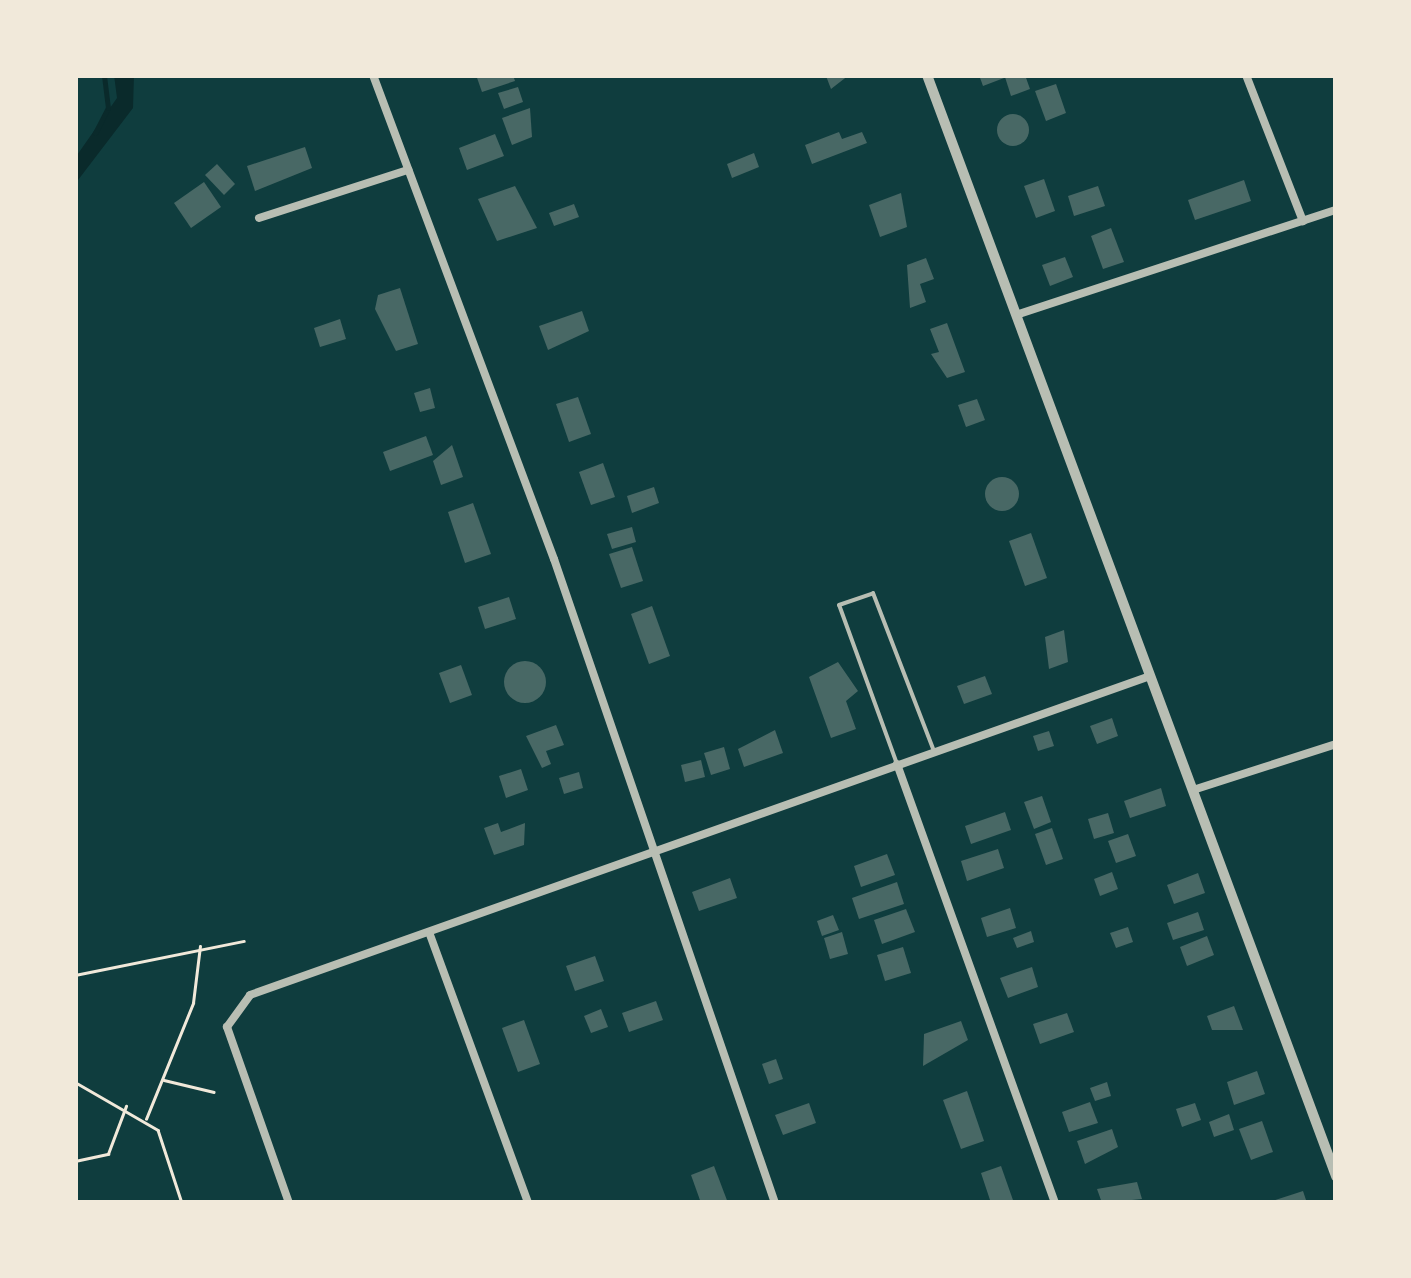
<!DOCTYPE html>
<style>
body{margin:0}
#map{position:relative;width:1411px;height:1278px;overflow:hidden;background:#0f3d3e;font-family:Roboto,sans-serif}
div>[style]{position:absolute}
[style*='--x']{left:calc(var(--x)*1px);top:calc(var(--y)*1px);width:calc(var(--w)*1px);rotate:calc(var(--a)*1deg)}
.water>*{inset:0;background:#0a2a2b}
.stream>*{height:5px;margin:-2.5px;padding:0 2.5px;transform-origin:2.5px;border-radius:2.5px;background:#0a2a2b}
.building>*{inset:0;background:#486865}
.round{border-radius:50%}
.path>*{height:2.5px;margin:-1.25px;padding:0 1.25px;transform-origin:1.25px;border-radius:1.25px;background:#f1e9da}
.service>*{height:4px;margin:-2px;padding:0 2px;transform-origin:2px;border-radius:2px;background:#b8beb3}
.minor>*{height:8px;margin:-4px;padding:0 4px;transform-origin:4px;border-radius:4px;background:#b8beb3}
.tertiary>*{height:10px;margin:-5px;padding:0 5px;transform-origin:5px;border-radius:5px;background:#b8beb3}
span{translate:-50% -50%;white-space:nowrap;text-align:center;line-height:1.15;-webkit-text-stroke:8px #f1e9da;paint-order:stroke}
.frame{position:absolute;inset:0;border:78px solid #f1e9da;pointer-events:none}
</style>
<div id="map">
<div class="water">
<div style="clip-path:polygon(114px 75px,134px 75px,133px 108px,75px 184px,75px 158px,117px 98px)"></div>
</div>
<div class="stream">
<div style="--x:95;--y:133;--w:28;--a:-63"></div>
<div style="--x:108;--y:108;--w:33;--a:-97"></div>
</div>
<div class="building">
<div style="clip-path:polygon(476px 75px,513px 75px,515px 81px,482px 92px)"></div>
<div style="clip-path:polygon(849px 75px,831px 89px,826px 76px,829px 75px)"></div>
<div style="clip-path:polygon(979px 75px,1003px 75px,1004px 78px,983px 86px)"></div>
<div style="clip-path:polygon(1025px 75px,1030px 89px,1011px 96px,1005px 77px)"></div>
<div style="clip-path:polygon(1056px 84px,1066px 113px,1046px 121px,1035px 91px)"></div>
<div style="clip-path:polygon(518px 87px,523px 102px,504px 109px,498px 93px)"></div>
<div style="clip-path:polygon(530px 108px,532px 137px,512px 145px,502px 118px)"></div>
<div class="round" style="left:997px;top:114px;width:32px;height:32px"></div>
<div style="clip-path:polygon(839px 132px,842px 139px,862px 132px,867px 143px,812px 164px,805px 145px)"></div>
<div style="clip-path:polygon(495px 134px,504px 156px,467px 170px,459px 148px)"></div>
<div style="clip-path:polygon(305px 147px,312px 168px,255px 191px,247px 166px)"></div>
<div style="clip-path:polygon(754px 153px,759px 167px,732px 178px,727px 164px)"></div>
<div style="clip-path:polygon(217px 164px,235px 184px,224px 195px,205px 175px)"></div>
<div style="clip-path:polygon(1044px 179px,1055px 211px,1036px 218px,1024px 186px)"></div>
<div style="clip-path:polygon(1244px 180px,1251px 201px,1195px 220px,1188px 200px)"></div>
<div style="clip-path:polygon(204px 182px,221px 207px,191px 228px,174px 203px)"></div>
<div style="clip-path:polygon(515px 186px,537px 228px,497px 241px,478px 199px)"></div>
<div style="clip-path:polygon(1098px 186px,1105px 206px,1074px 216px,1068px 196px)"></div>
<div style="clip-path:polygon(901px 193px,907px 227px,880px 237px,869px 205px)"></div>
<div style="clip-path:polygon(574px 204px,579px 217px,554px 226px,549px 213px)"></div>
<div style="clip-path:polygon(1111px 228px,1124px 262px,1103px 269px,1091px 236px)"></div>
<div style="clip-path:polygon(1065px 257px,1073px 277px,1050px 286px,1042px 265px)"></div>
<div style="clip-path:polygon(926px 258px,934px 279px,920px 284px,926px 302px,910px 308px,907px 265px)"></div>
<div style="clip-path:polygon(400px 288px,418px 344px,396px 351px,375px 309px,378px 295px)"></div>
<div style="clip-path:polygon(582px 311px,589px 331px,548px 350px,539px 326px)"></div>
<div style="clip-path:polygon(340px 319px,346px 339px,320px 347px,314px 328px)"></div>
<div style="clip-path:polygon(947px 323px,965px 372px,947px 378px,931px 354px,939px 352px,930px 329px)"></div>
<div style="clip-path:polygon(430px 388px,435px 408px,420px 412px,414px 393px)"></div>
<div style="clip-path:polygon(578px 397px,591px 434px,569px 442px,556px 404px)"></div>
<div style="clip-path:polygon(977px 399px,985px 420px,966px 427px,958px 405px)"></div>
<div style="clip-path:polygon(426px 436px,433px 455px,390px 471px,383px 452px)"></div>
<div style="clip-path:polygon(452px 445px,463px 477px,441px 485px,433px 461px)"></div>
<div style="clip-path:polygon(603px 463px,615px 497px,591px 505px,579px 472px)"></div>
<div class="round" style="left:985px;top:477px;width:34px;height:34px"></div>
<div style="clip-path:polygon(654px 487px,659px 503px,632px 513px,627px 496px)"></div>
<div style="clip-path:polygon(473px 503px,491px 554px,465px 563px,448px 512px)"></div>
<div style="clip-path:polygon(632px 527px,636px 542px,612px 549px,607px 534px)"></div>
<div style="clip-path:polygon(1031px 533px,1047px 578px,1025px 586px,1009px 541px)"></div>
<div style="clip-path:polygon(632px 547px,643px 581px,621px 588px,609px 554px)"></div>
<div style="clip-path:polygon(509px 597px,516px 619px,485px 629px,478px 607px)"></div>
<div style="clip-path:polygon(652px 606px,670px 656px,649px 664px,631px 614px)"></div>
<div style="clip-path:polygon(1064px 630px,1068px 662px,1049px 669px,1045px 637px)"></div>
<div class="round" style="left:504px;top:661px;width:42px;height:42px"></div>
<div style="clip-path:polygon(838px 662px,858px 691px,846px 701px,856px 729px,831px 738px,809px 677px)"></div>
<div style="clip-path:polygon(461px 665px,472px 695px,450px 703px,439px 673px)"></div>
<div style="clip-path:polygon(985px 676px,992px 694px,964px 704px,957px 686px)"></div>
<div style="clip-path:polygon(1112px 718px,1118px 736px,1097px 744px,1090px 726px)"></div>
<div style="clip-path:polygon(556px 725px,564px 745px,546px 751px,551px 764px,542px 768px,526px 736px)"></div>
<div style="clip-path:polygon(775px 730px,783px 753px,744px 767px,738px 749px)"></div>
<div style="clip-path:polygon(1049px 731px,1054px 746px,1038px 751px,1033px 736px)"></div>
<div style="clip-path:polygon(724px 747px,730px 769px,711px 775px,704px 753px)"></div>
<div style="clip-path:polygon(701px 760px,705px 777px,685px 782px,681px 765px)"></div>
<div style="clip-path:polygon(521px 769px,528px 790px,506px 798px,499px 776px)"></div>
<div style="clip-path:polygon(579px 772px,583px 788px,564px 794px,559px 778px)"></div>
<div style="clip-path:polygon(1161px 788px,1166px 806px,1130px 818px,1124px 801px)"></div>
<div style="clip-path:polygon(1042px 796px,1051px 822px,1034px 829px,1024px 802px)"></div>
<div style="clip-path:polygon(1005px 812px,1011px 830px,971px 844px,965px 826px)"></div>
<div style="clip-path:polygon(1108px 813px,1114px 833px,1094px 839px,1088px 819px)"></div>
<div style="clip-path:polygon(498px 823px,501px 832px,525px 823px,524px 845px,494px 855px,484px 828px)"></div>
<div style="clip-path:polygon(1052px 828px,1063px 859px,1046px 865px,1035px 834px)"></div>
<div style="clip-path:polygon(1128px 834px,1136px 856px,1116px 863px,1108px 841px)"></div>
<div style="clip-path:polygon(998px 849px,1004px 868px,967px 881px,961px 861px)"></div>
<div style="clip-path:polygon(887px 854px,895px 875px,861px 887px,854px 866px)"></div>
<div style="clip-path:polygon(1112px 872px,1118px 889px,1100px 896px,1094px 879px)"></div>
<div style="clip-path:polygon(1198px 873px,1205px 893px,1174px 904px,1167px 885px)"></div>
<div style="clip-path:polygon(730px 878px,737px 898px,699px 911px,692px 892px)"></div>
<div style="clip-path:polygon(897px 882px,904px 904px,859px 919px,852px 898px)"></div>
<div style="clip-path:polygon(1010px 908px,1016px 928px,987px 937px,981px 918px)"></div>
<div style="clip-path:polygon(906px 909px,915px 932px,882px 944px,874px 920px)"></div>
<div style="clip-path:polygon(1198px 912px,1204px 930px,1173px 940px,1167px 923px)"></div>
<div style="clip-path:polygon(833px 915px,839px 930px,822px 936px,817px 921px)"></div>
<div style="clip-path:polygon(1128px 927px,1133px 942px,1116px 948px,1110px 933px)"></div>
<div style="clip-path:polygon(1031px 931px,1034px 942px,1017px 948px,1013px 938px)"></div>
<div style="clip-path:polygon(842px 932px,848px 954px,830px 959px,824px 938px)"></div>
<div style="clip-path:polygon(1207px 936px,1214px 955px,1187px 966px,1180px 947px)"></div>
<div style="clip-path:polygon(903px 947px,911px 973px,885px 981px,877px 955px)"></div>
<div style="clip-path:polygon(595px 956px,604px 981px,575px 991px,566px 966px)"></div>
<div style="clip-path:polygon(1032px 967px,1038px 987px,1008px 998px,1000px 978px)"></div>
<div style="clip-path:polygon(656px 1001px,663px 1020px,629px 1032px,622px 1013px)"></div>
<div style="clip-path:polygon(1234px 1006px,1243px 1030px,1212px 1030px,1207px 1016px)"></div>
<div style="clip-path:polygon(601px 1009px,608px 1027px,591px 1033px,584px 1016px)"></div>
<div style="clip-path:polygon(1067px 1013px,1074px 1032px,1040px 1044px,1033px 1024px)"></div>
<div style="clip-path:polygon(524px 1020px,540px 1064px,518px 1072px,502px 1028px)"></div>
<div style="clip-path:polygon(961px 1021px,968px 1040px,923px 1066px,924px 1034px)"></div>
<div style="clip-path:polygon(776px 1059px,783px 1079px,769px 1084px,762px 1064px)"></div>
<div style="clip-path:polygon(1257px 1071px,1265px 1094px,1234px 1105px,1227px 1082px)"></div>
<div style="clip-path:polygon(1107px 1082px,1111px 1096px,1095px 1101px,1090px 1088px)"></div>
<div style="clip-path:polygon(967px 1091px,984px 1141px,961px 1149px,943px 1100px)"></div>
<div style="clip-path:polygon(1090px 1102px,1098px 1123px,1069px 1132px,1062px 1112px)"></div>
<div style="clip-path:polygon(809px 1103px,816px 1123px,783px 1135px,775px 1115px)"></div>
<div style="clip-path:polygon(1195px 1103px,1201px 1120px,1182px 1127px,1176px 1109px)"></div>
<div style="clip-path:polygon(1229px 1114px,1234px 1130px,1214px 1137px,1209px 1122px)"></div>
<div style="clip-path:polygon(1262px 1121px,1273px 1152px,1251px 1160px,1239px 1129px)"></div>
<div style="clip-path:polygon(1112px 1129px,1118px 1147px,1085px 1164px,1077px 1141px)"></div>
<div style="clip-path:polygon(714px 1166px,728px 1203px,701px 1203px,691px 1175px)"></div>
<div style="clip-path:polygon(1001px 1166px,1014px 1203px,991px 1203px,981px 1173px)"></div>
<div style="clip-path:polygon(1137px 1182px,1142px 1199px,1102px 1203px,1097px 1189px)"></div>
<div style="clip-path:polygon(1303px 1191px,1307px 1203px,1269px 1203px,1269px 1202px)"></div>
</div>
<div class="path">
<div style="--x:75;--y:975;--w:172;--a:-11.4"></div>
<div style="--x:164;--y:1080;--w:51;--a:13.5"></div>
<div style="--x:75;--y:1082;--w:96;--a:30"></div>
<div style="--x:158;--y:1130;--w:77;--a:71.8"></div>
<div style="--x:146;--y:1119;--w:125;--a:-67.9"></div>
<div style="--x:193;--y:1003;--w:57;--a:-83"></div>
<div style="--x:75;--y:1161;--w:34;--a:-12"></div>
<div style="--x:108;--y:1154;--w:51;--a:-69.4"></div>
</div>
<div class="service">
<div style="--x:897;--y:764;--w:169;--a:-110"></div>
<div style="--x:839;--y:605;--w:36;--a:-19"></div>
<div style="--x:873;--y:593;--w:169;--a:68.9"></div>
</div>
<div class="minor">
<div style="--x:373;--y:75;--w:517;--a:69.5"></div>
<div style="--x:554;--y:559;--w:681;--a:71.06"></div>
<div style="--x:1246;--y:75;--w:157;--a:68.7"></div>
<div style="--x:259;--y:218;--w:157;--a:-17.9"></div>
<div style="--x:1016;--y:315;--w:337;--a:-18.2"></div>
<div style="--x:897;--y:764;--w:467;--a:70.2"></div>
<div style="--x:1193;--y:790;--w:150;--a:-17.8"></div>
<div style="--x:429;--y:932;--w:289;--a:69.9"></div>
<div style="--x:289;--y:1203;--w:187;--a:-109.4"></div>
<div style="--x:227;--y:1027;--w:39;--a:-54"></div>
<div style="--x:250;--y:995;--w:955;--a:-19.52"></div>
</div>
<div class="tertiary">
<div style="--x:927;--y:75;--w:1175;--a:69.62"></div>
</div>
<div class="frame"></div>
</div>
